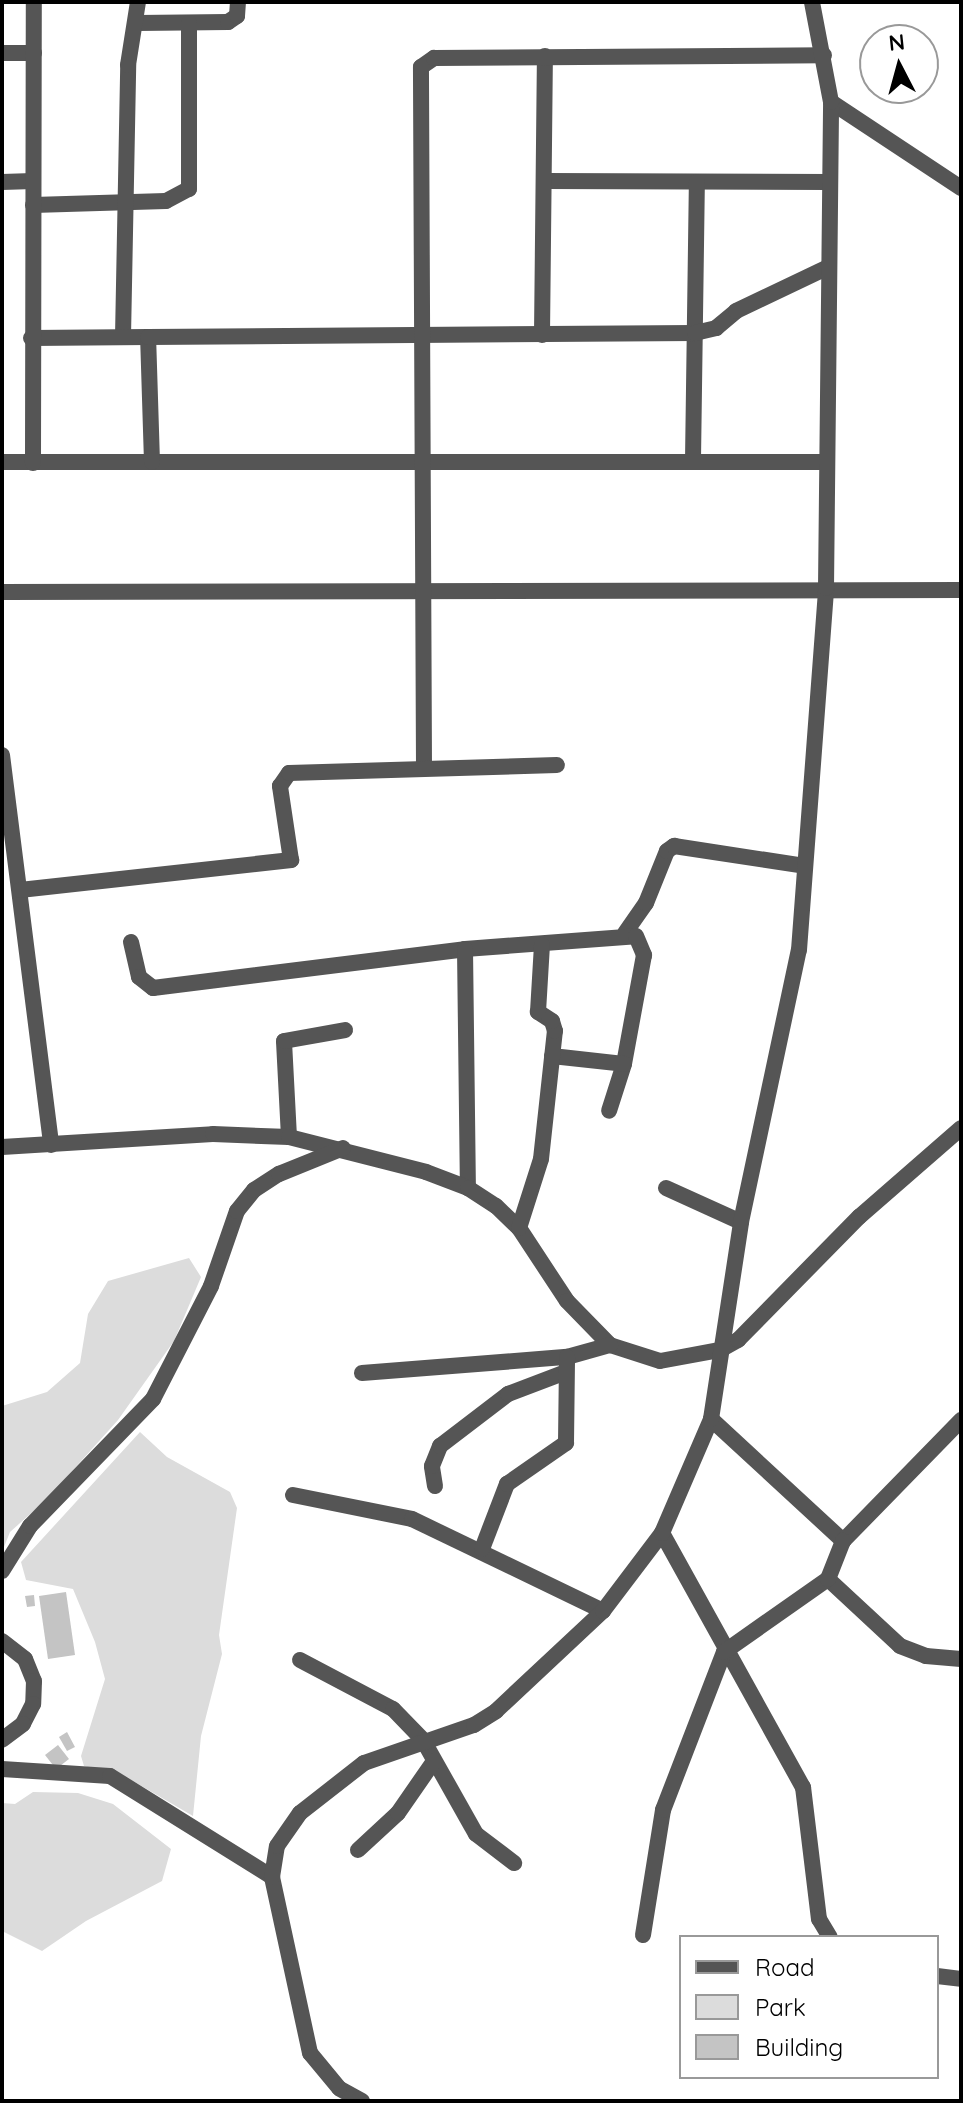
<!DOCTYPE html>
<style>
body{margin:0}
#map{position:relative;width:963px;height:2103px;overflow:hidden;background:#fff;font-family:Quicksand,sans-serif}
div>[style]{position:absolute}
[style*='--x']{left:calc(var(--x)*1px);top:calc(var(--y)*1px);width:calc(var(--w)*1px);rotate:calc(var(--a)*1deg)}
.green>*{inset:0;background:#dcdcdc}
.building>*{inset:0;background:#c4c4c4}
.street>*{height:16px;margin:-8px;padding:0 8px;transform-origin:8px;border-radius:8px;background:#555}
span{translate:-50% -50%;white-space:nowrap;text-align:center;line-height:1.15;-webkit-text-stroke:8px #fff;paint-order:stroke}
.frame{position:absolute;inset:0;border:4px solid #000;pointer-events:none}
.legend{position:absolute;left:679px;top:1935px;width:260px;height:144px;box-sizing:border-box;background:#fff;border:2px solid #999;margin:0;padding:10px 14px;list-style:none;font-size:24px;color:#000}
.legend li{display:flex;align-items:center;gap:16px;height:40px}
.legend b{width:40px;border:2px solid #999}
.north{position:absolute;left:859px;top:24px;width:80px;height:80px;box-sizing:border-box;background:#fff;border:2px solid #999;border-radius:50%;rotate:354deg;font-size:22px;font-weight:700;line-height:32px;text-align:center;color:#000}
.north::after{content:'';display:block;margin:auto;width:28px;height:36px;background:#000;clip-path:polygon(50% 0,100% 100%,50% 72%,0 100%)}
</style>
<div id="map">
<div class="green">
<div style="clip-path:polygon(189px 1258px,201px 1277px,174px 1341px,118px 1420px,47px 1499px,10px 1532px,2px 1552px,2px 1406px,47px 1392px,80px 1363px,88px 1314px,108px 1281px)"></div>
<div style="clip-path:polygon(140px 1432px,167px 1457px,230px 1492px,237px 1508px,219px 1635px,222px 1654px,201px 1736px,193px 1816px,126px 1777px,84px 1766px,81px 1756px,105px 1679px,95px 1642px,73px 1589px,26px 1580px,21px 1562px)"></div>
<div style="clip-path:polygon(33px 1792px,78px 1793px,113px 1804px,171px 1849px,162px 1881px,86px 1921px,42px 1951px,2px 1931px,2px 1803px,15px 1804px)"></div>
</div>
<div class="building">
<div style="clip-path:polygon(66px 1592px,75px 1655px,48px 1659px,39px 1596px)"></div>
<div style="clip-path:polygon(34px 1595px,35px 1606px,27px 1607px,25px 1596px)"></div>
<div style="clip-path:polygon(67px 1732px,75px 1747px,67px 1751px,59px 1737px)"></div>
<div style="clip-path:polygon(58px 1745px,69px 1759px,56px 1769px,45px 1755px)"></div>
</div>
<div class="street">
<div style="--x:138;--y:23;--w:90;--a:-0.6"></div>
<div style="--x:228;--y:22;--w:11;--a:-34"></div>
<div style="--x:237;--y:16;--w:14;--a:-86"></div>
<div style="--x:2;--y:53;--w:32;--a:0"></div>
<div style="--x:831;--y:102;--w:156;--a:33.5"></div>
<div style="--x:545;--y:181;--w:284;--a:0.2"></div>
<div style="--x:2;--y:182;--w:31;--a:-2"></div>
<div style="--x:33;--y:205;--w:133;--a:-1.7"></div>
<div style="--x:166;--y:201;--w:26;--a:-28"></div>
<div style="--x:189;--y:189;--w:166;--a:-90"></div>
<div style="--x:542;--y:335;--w:279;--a:-89.4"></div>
<div style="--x:123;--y:337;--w:272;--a:-88.9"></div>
<div style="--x:128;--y:65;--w:64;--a:-81"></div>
<div style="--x:31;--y:338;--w:117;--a:-0.5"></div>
<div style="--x:693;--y:460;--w:278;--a:-89.2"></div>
<div style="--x:2;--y:462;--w:825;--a:0"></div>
<div style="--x:152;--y:462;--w:125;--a:-91.8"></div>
<div style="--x:148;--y:337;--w:547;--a:-0.42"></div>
<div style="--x:695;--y:333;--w:22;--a:-13"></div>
<div style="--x:716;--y:328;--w:26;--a:-40"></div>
<div style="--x:736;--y:311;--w:100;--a:-25.5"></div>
<div style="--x:33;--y:463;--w:461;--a:-89.9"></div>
<div style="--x:2;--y:592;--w:959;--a:-0.12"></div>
<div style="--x:2;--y:755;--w:393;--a:82.8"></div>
<div style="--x:424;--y:766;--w:699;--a:-90.25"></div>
<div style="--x:421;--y:67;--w:16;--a:-35"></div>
<div style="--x:434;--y:58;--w:390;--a:-0.4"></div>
<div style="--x:20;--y:890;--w:273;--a:-6.3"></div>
<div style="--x:291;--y:860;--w:75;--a:-98.5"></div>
<div style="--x:280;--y:786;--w:16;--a:-55"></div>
<div style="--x:289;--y:773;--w:268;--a:-1.7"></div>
<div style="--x:625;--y:933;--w:37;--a:-55"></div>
<div style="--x:646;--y:903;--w:56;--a:-68"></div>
<div style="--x:667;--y:851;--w:9;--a:-36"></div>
<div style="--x:674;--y:846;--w:132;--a:8.7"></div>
<div style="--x:131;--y:942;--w:36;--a:77"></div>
<div style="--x:139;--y:977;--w:18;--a:38"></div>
<div style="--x:153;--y:988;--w:314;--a:-7.1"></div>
<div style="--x:465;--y:949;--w:171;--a:-4.3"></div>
<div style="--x:636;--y:936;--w:21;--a:67"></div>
<div style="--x:644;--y:955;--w:111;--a:100.4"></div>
<div style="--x:624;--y:1064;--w:49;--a:107.7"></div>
<div style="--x:465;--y:949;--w:239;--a:89.3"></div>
<div style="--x:552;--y:1056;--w:72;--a:6.3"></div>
<div style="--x:289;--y:1137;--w:96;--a:-93"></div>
<div style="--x:284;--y:1041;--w:62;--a:-10.2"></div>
<div style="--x:2;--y:1147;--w:211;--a:-3.5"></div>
<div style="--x:213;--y:1134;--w:76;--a:2.3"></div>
<div style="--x:289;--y:1137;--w:141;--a:14.3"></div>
<div style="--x:426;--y:1172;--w:45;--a:20.9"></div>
<div style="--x:468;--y:1188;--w:33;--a:33"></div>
<div style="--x:496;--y:1206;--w:32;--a:44"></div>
<div style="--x:519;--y:1228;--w:87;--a:56.7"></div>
<div style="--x:567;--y:1301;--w:62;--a:45.7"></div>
<div style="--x:610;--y:1345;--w:52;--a:17.7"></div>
<div style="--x:660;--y:1361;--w:61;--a:-10.4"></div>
<div style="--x:720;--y:1350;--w:21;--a:-29"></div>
<div style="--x:738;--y:1340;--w:173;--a:-45.5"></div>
<div style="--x:859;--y:1217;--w:135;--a:-41.1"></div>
<div style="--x:666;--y:1188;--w:82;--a:24.4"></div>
<div style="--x:519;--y:1228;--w:72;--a:-72.3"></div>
<div style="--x:541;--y:1159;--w:129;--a:-83.8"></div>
<div style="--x:555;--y:1031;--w:10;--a:-107"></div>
<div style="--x:552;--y:1021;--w:17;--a:-147"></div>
<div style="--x:538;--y:1012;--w:67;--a:-86.6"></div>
<div style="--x:362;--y:1373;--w:206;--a:-4.5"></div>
<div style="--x:567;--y:1357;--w:45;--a:-15.6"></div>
<div style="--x:711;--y:1419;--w:180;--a:42.7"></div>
<div style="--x:843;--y:1541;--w:169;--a:-45.7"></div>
<div style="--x:435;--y:1486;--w:20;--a:-99"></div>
<div style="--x:432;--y:1466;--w:22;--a:-68"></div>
<div style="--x:440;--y:1446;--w:86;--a:-37.4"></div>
<div style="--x:508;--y:1394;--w:62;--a:-20.8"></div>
<div style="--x:293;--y:1495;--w:121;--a:11.4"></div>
<div style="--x:412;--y:1519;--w:212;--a:25.7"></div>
<div style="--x:662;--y:1533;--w:291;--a:61"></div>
<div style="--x:803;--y:1787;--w:133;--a:83.1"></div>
<div style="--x:819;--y:1919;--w:21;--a:59"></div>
<div style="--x:482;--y:1549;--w:70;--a:-69"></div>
<div style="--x:507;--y:1484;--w:72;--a:-34.8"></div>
<div style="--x:566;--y:1443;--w:86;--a:-89.3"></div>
<div style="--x:2;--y:1571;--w:53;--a:-58.1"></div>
<div style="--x:30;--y:1526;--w:177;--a:-45.9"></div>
<div style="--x:153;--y:1399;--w:127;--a:-62.8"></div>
<div style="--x:211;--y:1286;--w:79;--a:-70.9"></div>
<div style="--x:237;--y:1211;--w:27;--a:-51"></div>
<div style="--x:254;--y:1190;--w:30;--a:-33"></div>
<div style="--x:279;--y:1174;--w:69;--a:-22.1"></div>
<div style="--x:828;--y:1579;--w:98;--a:42.9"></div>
<div style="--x:900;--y:1646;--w:28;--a:21"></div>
<div style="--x:926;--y:1656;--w:35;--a:5"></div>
<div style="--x:2;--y:1641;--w:29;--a:38"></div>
<div style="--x:25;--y:1659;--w:24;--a:68"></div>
<div style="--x:34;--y:1681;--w:23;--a:92"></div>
<div style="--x:33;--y:1704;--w:22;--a:117"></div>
<div style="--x:23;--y:1724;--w:26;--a:143"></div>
<div style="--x:300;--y:1660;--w:105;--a:27.8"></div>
<div style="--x:393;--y:1709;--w:43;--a:45.9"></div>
<div style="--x:423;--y:1740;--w:108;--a:60.6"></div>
<div style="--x:476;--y:1834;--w:48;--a:37.3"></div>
<div style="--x:2;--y:1769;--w:108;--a:3.7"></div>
<div style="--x:110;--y:1776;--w:191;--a:31.9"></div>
<div style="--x:358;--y:1850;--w:54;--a:-42.8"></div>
<div style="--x:398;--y:1813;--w:63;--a:-55.3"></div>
<div style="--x:643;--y:1935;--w:127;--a:-80.9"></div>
<div style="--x:663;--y:1810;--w:169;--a:-68.9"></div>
<div style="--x:724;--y:1652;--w:127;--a:-35.1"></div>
<div style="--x:828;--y:1579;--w:41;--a:-68.5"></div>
<div style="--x:937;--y:1976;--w:24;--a:7"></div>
<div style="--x:362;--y:2101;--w:26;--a:-151"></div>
<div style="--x:339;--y:2088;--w:45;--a:-129.6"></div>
<div style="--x:310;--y:2053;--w:180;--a:-102.2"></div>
<div style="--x:272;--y:1877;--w:31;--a:-81"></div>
<div style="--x:277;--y:1846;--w:40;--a:-55.1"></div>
<div style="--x:300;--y:1813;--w:81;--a:-38"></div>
<div style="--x:364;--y:1763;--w:116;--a:-19.1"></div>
<div style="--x:474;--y:1725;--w:26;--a:-32"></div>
<div style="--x:496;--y:1711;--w:146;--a:-43.1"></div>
<div style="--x:603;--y:1611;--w:98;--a:-52.9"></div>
<div style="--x:662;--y:1533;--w:124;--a:-66.7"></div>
<div style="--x:711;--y:1419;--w:199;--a:-81.3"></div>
<div style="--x:741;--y:1222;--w:278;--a:-78"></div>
<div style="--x:799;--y:950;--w:363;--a:-85.7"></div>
<div style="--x:826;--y:588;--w:486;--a:-89.4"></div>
<div style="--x:831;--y:102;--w:102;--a:-100.8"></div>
</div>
<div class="frame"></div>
<ul class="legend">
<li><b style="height:10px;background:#555"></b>Road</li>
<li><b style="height:22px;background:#dcdcdc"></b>Park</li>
<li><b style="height:22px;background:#c4c4c4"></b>Building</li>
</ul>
<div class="north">N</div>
</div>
